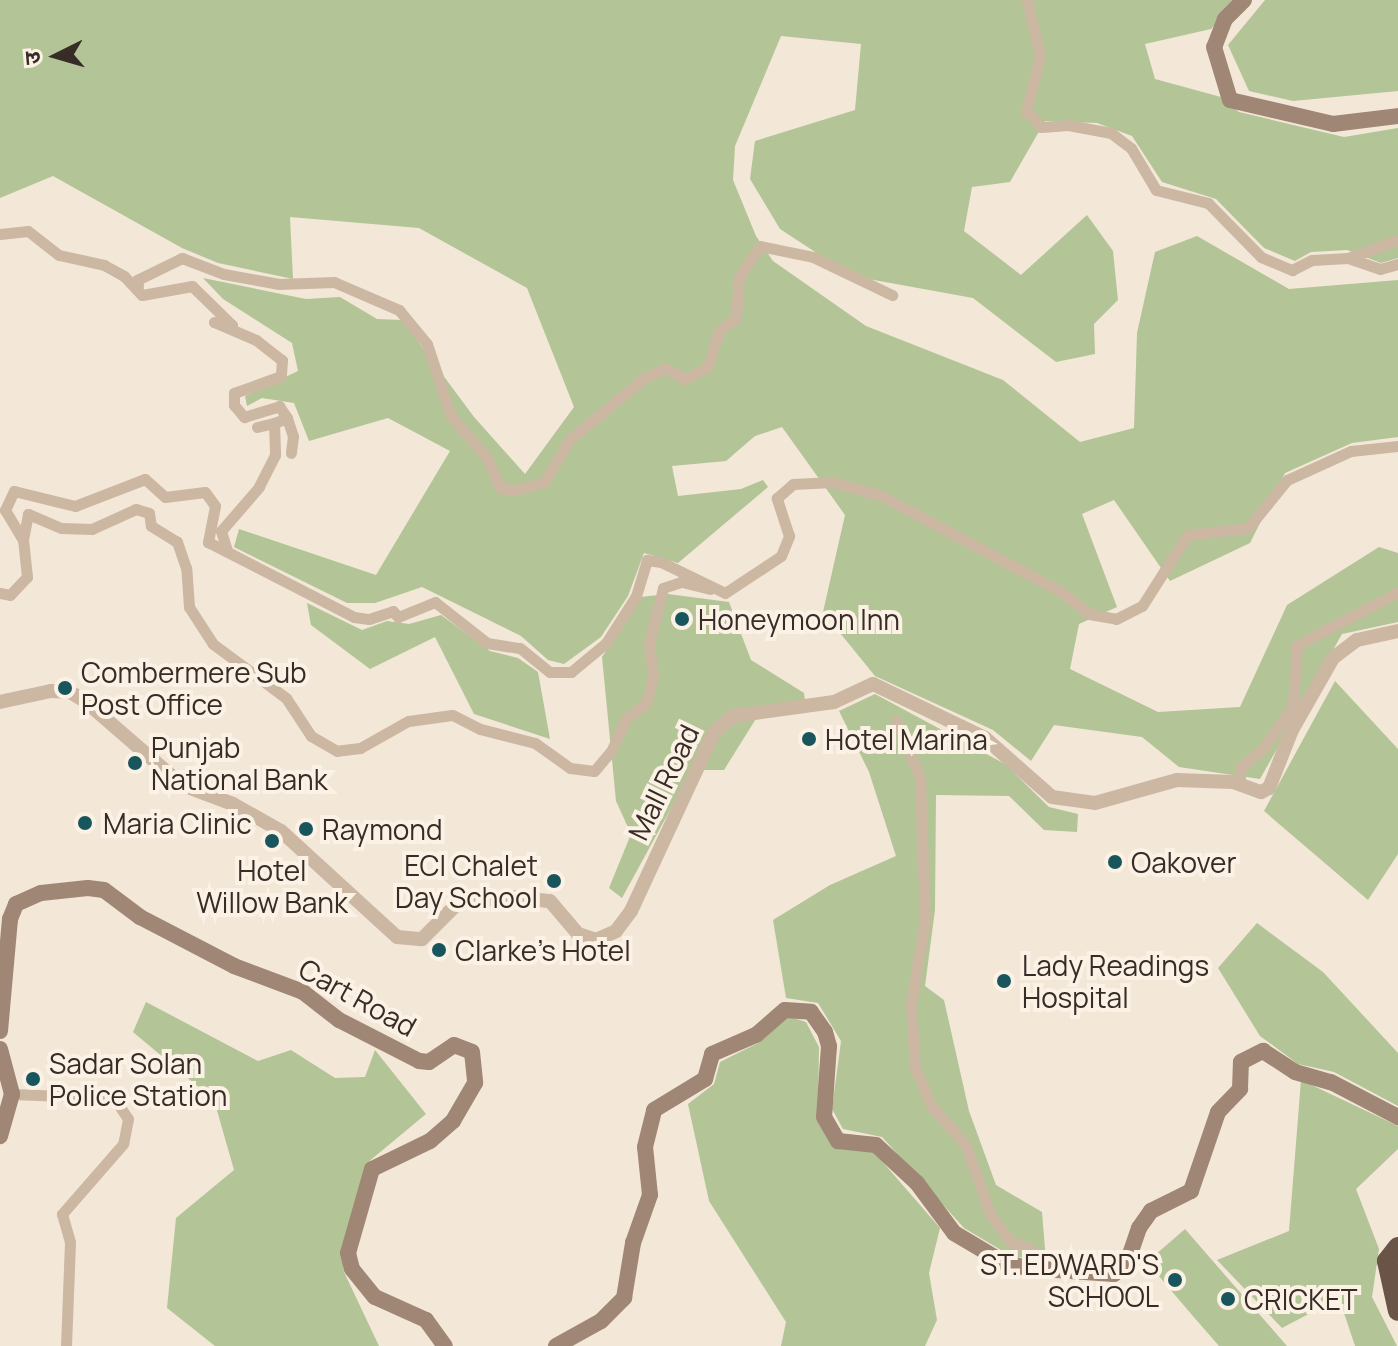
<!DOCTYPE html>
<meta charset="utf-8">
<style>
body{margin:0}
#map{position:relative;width:1398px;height:1346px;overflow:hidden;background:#f3e7d8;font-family:Manrope,"Noto Sans Devanagari",sans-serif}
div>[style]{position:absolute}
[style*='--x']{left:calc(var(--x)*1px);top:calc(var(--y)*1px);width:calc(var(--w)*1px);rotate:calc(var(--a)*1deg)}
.green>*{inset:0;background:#b3c497}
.minor>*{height:11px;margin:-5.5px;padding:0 5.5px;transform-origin:5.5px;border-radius:5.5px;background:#ccb7a3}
.tertiary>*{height:14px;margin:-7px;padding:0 7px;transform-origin:7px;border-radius:7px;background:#ccb7a3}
.secondary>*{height:16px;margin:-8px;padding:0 8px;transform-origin:8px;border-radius:8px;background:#a08674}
.trunk>*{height:20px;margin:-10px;padding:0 10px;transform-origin:10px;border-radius:10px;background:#6a5448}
.dots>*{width:22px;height:22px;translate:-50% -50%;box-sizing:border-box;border:4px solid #fbf1e5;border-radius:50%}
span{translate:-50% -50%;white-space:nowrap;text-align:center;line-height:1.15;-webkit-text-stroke:8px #fbf1e5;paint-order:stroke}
.poi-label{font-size:28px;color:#372c26}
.left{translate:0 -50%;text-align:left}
.right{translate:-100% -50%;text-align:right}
.street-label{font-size:28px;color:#372c26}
.north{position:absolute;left:16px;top:16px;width:80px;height:80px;-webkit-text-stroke:6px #fbf1e5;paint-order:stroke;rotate:265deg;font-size:22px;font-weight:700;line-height:32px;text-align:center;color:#372c26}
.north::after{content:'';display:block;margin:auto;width:28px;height:36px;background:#372c26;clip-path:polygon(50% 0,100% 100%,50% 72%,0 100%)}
</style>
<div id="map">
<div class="green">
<div style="clip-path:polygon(0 0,1239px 0,1211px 29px,1145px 44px,1155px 79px,1221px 97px,1239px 112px,1344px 137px,1398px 128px,1398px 258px,1381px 263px,1347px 250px,1311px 252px,1295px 261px,1264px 248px,1216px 199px,1162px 182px,1132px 136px,1097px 123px,1045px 121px,1010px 182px,972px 187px,964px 231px,1021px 275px,1087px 215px,1113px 251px,1118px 300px,1094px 324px,1095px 354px,1056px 362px,973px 298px,852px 276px,780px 229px,750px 179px,755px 141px,855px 110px,861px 44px,781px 36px,735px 146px,733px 180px,756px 236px,773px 261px,866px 326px,1003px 380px,1080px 442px,1134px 428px,1137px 333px,1155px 252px,1197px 236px,1289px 289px,1398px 280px,1398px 437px,1352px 443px,1285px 473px,1250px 543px,1170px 581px,1114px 500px,1082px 514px,1117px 607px,1079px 624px,1070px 669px,1158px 712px,1240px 707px,1287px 605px,1379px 547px,1398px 553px,1398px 622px,1342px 634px,1260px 779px,1179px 767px,1142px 737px,1054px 725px,1031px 761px,993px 730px,875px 676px,823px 612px,845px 515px,782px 427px,755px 436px,726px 461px,672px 466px,678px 496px,741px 489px,763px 480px,768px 487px,678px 563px,644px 553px,628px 596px,601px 637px,564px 664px,548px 660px,521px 636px,422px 587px,375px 603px,347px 603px,234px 547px,239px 529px,376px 575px,450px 451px,388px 418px,309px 441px,294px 403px,262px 398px,247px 406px,245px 396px,298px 371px,292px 343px,223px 299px,203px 278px,306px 299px,340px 297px,377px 319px,402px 320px,474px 417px,525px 474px,574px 407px,527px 288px,419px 228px,290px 217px,293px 279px,218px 263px,182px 248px,53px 176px,0 198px)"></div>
<div style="clip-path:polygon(1265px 0,1398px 0,1398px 91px,1293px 101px,1249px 91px,1228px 45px)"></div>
<div style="clip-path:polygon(668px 594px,729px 602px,751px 660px,804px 693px,805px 701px,762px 709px,724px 770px,692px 770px,622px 898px,609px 888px,631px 834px,616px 801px,602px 657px,640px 597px)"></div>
<div style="clip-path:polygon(307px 603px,362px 630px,387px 621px,409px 624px,441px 615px,490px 651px,518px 658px,538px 672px,550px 739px,474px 714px,435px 637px,370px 669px,311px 625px)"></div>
<div style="clip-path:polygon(1335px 681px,1398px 749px,1398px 854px,1368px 900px,1264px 811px)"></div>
<div style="clip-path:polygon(875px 694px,1005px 764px,1049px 807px,1078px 814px,1077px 832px,1044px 830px,1009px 796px,936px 795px,935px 910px,925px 986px,944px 1000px,969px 1111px,996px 1185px,1042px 1212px,1046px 1261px,1011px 1256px,964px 1228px,882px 1137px,843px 1129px,832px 1109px,841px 1041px,818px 1003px,786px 998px,773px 920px,830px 885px,896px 856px,869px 772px,839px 711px)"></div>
<div style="clip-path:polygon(1257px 923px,1323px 972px,1398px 1053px,1398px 1106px,1334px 1072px,1298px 1064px,1260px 1036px,1218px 968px)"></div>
<div style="clip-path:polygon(146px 1002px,258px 1061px,291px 1050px,335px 1078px,365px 1077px,375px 1050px,426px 1114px,367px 1163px,342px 1249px,344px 1272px,379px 1346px,215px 1346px,167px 1308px,176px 1218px,234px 1170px,214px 1100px,133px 1032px)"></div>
<div style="clip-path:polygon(788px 1016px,806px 1022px,819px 1047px,818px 1118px,834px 1147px,874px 1152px,940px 1228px,929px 1273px,937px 1320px,925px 1346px,781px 1346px,786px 1322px,709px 1201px,688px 1104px,714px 1084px,720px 1062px,760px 1042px)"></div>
<div style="clip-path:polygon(1301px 1080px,1398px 1126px,1398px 1149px,1356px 1189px,1379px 1249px,1372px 1297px,1397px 1346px,1355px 1346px,1339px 1298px,1282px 1328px,1217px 1260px,1289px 1231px)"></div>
<div style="clip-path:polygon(1185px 1229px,1231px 1282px,1287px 1346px,1219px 1346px,1192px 1315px,1147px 1262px)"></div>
</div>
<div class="minor">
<div style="--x:1027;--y:0;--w:57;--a:76.9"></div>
<div style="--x:1040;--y:56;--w:57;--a:104.3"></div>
<div style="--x:1026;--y:111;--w:22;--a:47"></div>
<div style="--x:1041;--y:127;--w:27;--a:-4"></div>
<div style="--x:1068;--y:125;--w:44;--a:10.5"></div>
<div style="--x:1111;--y:133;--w:25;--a:37"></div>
<div style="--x:1131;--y:148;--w:49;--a:59.2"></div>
<div style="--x:1156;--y:190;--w:54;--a:14"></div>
<div style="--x:1208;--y:203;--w:76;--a:45.5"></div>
<div style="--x:1261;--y:257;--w:34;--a:23"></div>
<div style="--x:1292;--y:270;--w:22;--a:-27"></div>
<div style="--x:1312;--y:260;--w:36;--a:-3"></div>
<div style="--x:1348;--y:258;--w:34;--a:19"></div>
<div style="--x:1380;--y:269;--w:19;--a:-16"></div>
<div style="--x:0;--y:234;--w:28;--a:-6"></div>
<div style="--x:28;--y:231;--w:39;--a:38"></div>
<div style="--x:59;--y:255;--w:46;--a:12.5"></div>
<div style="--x:104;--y:265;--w:23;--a:29"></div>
<div style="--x:124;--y:276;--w:26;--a:47"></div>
<div style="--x:142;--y:295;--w:51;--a:-10.2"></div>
<div style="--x:192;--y:286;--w:56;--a:44.3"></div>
<div style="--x:232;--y:325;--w:18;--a:-171"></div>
<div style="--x:214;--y:322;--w:46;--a:23.2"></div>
<div style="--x:256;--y:340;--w:33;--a:38"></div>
<div style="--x:282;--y:360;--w:16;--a:94"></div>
<div style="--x:281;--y:376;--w:50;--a:160.1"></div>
<div style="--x:234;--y:393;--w:12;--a:90"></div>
<div style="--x:234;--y:405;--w:16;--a:50"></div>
<div style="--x:244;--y:417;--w:37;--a:-17"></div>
<div style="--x:279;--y:406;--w:14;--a:56"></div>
<div style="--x:287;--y:418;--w:14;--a:159"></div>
<div style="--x:274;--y:423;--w:32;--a:88"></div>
<div style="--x:275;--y:455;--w:36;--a:117"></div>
<div style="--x:259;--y:487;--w:58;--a:130.8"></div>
<div style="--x:221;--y:531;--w:21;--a:73"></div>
<div style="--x:1348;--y:258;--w:53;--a:-19.8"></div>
<div style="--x:138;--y:286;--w:6;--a:-99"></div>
<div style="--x:137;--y:280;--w:50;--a:-26.1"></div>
<div style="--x:182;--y:258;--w:45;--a:20.9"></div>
<div style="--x:224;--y:274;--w:56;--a:10.3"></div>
<div style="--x:279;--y:284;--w:55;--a:-2.1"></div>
<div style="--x:334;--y:282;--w:71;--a:23.3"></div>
<div style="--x:399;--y:310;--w:44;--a:50.5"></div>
<div style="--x:427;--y:344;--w:76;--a:71.6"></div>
<div style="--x:451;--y:416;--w:57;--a:49.3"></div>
<div style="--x:488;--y:459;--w:31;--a:68"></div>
<div style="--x:500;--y:488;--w:15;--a:8"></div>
<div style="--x:515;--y:490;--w:30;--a:-15"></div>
<div style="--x:544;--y:482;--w:50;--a:-58.8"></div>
<div style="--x:570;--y:439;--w:94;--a:-39.4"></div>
<div style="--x:643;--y:379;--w:25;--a:-26"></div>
<div style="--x:666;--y:368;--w:22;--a:30"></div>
<div style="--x:685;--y:379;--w:26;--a:-29"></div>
<div style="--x:708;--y:366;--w:37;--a:-73"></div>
<div style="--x:719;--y:331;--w:22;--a:-39"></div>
<div style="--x:736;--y:317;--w:40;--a:-85.7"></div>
<div style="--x:739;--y:277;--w:37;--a:-56"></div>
<div style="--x:760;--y:246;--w:54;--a:11.7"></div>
<div style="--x:813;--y:257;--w:88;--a:25.7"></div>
<div style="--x:287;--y:418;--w:19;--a:72"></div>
<div style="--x:293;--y:436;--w:17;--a:97"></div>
<div style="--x:257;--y:427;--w:17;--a:-13"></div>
<div style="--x:710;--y:589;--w:30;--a:-166"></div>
<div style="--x:681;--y:582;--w:19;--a:162"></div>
<div style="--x:663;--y:588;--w:57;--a:104.3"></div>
<div style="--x:649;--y:643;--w:33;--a:83"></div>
<div style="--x:653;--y:676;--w:29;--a:104"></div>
<div style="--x:646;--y:704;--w:24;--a:145"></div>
<div style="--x:626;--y:718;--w:36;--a:114"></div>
<div style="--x:611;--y:751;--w:26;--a:130"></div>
<div style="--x:594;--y:771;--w:24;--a:-173"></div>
<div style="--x:570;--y:768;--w:43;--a:-144.5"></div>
<div style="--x:535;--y:743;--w:57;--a:-165.7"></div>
<div style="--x:480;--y:729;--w:31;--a:-153"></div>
<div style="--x:452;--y:715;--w:44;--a:172.2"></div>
<div style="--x:408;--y:721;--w:55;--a:150.6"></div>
<div style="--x:360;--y:748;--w:23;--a:173"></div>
<div style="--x:337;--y:751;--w:30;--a:-150"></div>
<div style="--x:311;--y:736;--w:45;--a:-123.3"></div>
<div style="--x:286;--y:698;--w:91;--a:-143.5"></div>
<div style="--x:213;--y:644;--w:44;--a:-123"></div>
<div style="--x:189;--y:607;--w:39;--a:-94"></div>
<div style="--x:186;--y:568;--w:28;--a:-109"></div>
<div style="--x:177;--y:542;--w:31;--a:-148"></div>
<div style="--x:151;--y:526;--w:13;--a:-99"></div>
<div style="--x:149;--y:513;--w:14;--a:-163"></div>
<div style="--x:136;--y:509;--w:48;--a:155.6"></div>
<div style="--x:92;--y:529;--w:31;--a:-178"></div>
<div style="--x:61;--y:528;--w:36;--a:-157"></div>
<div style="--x:28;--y:514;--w:26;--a:101"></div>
<div style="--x:23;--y:540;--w:35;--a:-121"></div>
<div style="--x:5;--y:510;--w:21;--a:-65"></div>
<div style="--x:14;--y:491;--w:63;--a:13.8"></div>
<div style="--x:75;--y:506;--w:75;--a:-21.1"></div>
<div style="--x:145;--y:479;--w:27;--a:42"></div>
<div style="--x:165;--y:497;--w:40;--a:-7.1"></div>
<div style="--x:205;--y:492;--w:17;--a:54"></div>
<div style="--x:215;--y:506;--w:37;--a:101"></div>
<div style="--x:208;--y:542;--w:164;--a:27.2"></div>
<div style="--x:354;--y:617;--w:15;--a:8"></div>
<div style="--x:369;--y:619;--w:25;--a:-18"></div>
<div style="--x:393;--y:611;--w:8;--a:50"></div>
<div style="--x:398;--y:617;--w:40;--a:-22"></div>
<div style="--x:435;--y:602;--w:66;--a:38.3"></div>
<div style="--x:487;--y:643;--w:33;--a:9"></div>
<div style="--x:520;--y:648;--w:38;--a:39"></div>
<div style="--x:550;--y:672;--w:21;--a:0"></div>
<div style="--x:571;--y:672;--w:45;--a:-39.6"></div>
<div style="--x:606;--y:643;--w:56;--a:-57.4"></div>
<div style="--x:636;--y:596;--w:38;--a:-73"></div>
<div style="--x:647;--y:560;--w:14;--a:8"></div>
<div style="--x:661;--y:562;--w:71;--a:25.8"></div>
<div style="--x:725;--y:593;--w:67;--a:-33.5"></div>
<div style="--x:781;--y:556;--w:22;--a:-68"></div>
<div style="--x:789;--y:536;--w:40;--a:-108"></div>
<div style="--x:777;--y:498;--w:21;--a:-41"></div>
<div style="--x:793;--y:484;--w:40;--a:-2.9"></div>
<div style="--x:833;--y:482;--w:49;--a:15.5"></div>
<div style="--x:880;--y:495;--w:204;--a:28.1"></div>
<div style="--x:1060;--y:591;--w:37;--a:38"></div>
<div style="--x:1089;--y:614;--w:27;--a:10"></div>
<div style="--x:1116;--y:619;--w:29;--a:-27"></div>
<div style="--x:1142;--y:606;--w:84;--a:-57.6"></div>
<div style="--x:1187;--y:535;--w:61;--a:-6.5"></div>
<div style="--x:1248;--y:528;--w:62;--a:-50.9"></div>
<div style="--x:1287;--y:480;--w:70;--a:-24.4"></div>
<div style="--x:1351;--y:451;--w:47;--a:-6.1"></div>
<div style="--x:0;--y:593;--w:10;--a:11"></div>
<div style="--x:10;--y:595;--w:25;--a:-47"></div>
<div style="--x:27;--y:577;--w:37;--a:-96"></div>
<div style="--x:896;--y:721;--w:62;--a:67.2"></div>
<div style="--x:920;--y:778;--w:141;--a:88"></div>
<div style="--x:925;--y:919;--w:86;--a:99.4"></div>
<div style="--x:911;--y:1004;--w:64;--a:86.4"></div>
<div style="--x:915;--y:1068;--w:43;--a:66.4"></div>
<div style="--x:932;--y:1107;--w:51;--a:48.2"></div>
<div style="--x:966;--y:1145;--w:73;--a:70.8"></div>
<div style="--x:990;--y:1214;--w:34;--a:53"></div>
<div style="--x:1010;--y:1241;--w:22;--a:21"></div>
<div style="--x:1031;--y:1249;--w:19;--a:102"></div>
<div style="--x:1240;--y:784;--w:16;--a:-90"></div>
<div style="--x:1240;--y:768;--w:33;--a:-41"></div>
<div style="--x:1265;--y:746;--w:49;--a:-55"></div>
<div style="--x:1293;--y:706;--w:61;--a:-86.2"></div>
<div style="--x:1297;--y:645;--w:114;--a:-27.7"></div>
<div style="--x:12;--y:1094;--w:102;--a:2.2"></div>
<div style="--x:114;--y:1098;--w:25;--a:56"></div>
<div style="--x:128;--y:1119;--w:25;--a:101"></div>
<div style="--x:123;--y:1144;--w:93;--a:131.1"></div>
<div style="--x:62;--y:1214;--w:29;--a:74"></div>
<div style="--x:70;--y:1242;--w:104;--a:92.2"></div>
</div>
<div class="tertiary">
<div style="--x:0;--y:702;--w:52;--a:-12.2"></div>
<div style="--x:51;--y:691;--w:19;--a:3"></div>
<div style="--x:70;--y:692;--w:17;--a:31"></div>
<div style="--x:85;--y:701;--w:128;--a:40.9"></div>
<div style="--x:182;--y:785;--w:54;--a:20.4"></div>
<div style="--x:233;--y:804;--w:55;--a:29.4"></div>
<div style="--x:281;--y:831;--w:157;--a:42.4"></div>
<div style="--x:397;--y:937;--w:25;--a:5"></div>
<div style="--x:422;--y:939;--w:52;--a:-45"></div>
<div style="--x:459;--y:902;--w:56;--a:-5.1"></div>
<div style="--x:515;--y:897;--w:35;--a:7"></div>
<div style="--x:550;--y:901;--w:43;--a:49.7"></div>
<div style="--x:578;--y:934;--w:19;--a:18"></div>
<div style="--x:596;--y:940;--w:22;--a:-24"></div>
<div style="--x:616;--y:931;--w:25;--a:-53"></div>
<div style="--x:631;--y:911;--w:197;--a:-65.1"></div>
<div style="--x:714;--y:732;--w:25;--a:-40"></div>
<div style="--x:733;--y:716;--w:102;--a:-7.9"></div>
<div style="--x:834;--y:702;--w:43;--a:-24.8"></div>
<div style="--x:873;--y:684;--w:124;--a:25.7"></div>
<div style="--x:985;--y:738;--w:89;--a:41.4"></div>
<div style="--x:1052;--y:797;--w:43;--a:7.9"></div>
<div style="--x:1095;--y:803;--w:85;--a:-15.7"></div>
<div style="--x:1177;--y:780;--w:56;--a:2"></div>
<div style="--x:1233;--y:782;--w:30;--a:20"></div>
<div style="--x:1261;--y:792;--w:9;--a:-27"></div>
<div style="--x:1269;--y:788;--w:62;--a:-68.4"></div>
<div style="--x:1292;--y:730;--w:83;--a:-60.3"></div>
<div style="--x:1333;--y:658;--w:30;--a:-37"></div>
<div style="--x:1357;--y:640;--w:42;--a:-12.4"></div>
</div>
<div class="secondary">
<div style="--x:1244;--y:0;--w:27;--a:135"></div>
<div style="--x:1225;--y:19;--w:30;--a:111"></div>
<div style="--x:1214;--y:47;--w:55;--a:73.2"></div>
<div style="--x:1230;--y:100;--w:106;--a:13.1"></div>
<div style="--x:1333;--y:124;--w:65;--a:-7"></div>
<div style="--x:0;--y:1031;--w:112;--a:-84.9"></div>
<div style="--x:10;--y:919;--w:16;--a:-68"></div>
<div style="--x:16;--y:904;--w:27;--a:-24"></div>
<div style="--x:41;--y:893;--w:47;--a:-6.1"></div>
<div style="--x:88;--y:888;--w:16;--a:7"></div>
<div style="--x:104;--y:890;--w:45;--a:36.9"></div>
<div style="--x:140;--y:917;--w:106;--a:27.5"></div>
<div style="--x:234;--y:966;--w:74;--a:20.6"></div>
<div style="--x:303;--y:992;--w:46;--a:37.9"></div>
<div style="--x:339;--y:1020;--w:90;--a:27.1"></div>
<div style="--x:419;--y:1061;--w:10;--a:6"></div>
<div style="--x:429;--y:1062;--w:30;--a:-34"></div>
<div style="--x:454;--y:1045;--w:19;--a:21"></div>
<div style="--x:472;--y:1052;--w:31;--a:84"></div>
<div style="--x:475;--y:1083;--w:44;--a:120.1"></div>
<div style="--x:453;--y:1121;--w:30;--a:139"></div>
<div style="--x:430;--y:1141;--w:64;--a:154.2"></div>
<div style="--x:372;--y:1169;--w:87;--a:105.9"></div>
<div style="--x:348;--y:1253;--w:16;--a:76"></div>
<div style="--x:352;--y:1269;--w:36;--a:51"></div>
<div style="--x:375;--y:1297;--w:56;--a:24.3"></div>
<div style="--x:426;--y:1320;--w:32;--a:54"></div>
<div style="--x:0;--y:1049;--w:47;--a:75.1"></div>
<div style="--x:12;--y:1094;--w:44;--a:105.9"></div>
<div style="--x:556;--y:1346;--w:51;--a:-29.1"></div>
<div style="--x:601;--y:1321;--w:33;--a:-45"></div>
<div style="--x:624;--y:1298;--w:56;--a:-80.7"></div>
<div style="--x:633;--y:1243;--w:51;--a:-70.5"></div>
<div style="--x:650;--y:1195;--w:48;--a:-95.9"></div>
<div style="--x:645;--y:1147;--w:38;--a:-76"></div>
<div style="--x:654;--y:1110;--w:60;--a:-31.3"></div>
<div style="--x:705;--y:1079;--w:26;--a:-74"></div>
<div style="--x:712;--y:1054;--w:48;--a:-23.4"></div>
<div style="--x:756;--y:1035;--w:38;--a:-41"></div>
<div style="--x:785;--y:1010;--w:26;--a:4"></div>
<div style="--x:811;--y:1012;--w:24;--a:55"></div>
<div style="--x:825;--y:1032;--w:15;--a:74"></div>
<div style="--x:829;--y:1046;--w:71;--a:94"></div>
<div style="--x:824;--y:1117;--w:28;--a:60"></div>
<div style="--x:838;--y:1141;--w:38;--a:6"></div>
<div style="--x:876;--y:1145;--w:56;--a:42.8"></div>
<div style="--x:917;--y:1183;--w:62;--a:53.5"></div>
<div style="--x:954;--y:1233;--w:57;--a:30.6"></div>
<div style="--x:1003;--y:1262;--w:25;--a:14"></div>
<div style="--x:1027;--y:1268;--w:87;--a:3.9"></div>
<div style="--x:1114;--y:1274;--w:20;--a:-45"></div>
<div style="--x:1128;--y:1260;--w:34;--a:-71"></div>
<div style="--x:1139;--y:1228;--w:21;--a:-55"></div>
<div style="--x:1151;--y:1211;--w:45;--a:-26.6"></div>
<div style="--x:1191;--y:1191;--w:83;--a:-71.1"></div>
<div style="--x:1218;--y:1112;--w:32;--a:-46"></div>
<div style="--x:1240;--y:1089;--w:27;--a:-88"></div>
<div style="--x:1241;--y:1062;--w:25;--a:-27"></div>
<div style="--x:1263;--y:1051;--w:38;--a:33"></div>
<div style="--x:1295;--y:1072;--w:37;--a:16"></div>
<div style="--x:1331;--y:1082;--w:76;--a:27.6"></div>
</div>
<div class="trunk">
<div style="--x:1398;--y:1247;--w:18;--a:128"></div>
<div style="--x:1387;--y:1261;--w:51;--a:77.6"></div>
</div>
<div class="dots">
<div style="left:682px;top:619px;background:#18555c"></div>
<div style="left:65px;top:688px;background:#18555c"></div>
<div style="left:809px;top:739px;background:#18555c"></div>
<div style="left:135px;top:763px;background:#18555c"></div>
<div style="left:85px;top:823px;background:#18555c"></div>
<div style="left:306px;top:829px;background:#18555c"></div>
<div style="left:272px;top:841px;background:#18555c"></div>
<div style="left:1115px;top:862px;background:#18555c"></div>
<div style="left:554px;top:881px;background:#18555c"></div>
<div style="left:439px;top:950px;background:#18555c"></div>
<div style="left:1004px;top:981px;background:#18555c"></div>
<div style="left:33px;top:1079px;background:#18555c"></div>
<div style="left:1175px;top:1280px;background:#18555c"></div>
<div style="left:1228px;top:1299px;background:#18555c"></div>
</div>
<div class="poi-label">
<span class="left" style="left:698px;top:619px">Honeymoon Inn</span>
<span class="left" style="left:81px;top:688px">Combermere Sub<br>Post Office</span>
<span class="left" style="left:825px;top:739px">Hotel Marina</span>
<span class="left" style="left:151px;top:763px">Punjab<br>National Bank</span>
<span class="left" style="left:103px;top:823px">Maria Clinic</span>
<span class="left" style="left:322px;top:829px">Raymond</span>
<span class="left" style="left:1131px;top:862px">Oakover</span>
<span class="right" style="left:538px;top:881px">ECI Chalet<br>Day School</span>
<span style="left:272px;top:886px">Hotel<br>Willow Bank</span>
<span class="left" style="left:455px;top:950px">Clarke's Hotel</span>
<span class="left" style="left:1022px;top:981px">Lady Readings<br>Hospital</span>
<span class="left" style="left:49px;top:1079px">Sadar Solan<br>Police Station</span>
<span class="right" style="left:1159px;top:1280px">ST. EDWARD'S<br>SCHOOL</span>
<span class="left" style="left:1244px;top:1299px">CRICKET</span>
</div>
<div class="street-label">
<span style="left:663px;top:782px;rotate:-64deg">Mall Road</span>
<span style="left:358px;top:997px;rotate:29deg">Cart Road</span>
</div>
<div class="north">उ</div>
</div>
